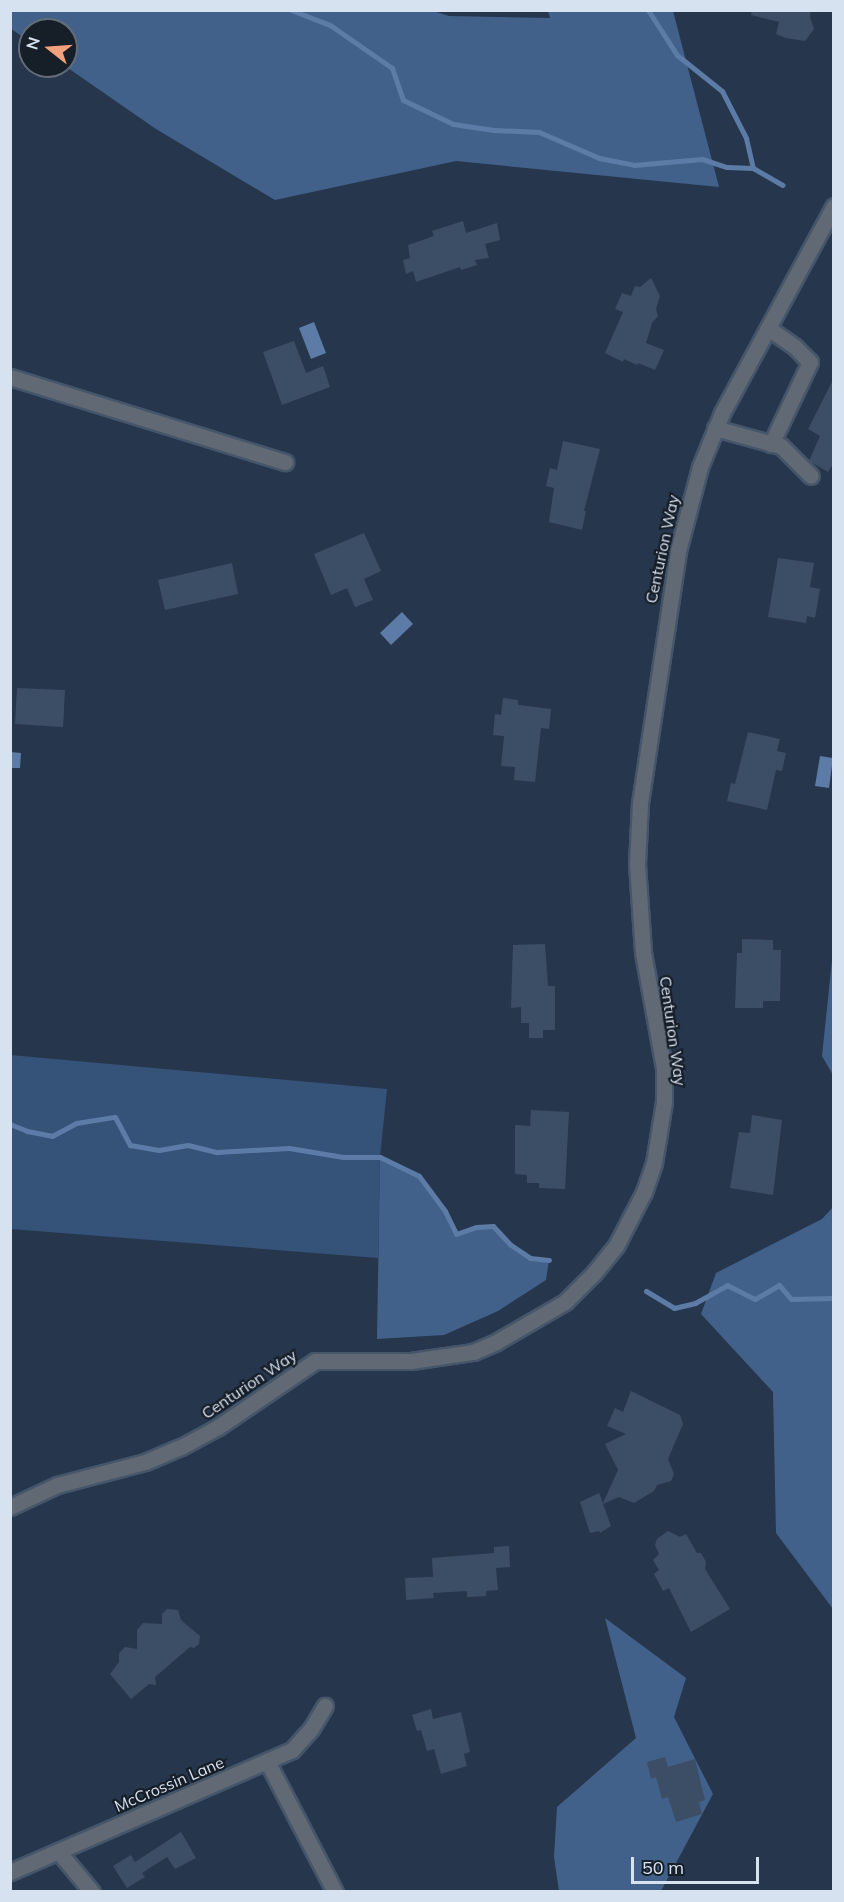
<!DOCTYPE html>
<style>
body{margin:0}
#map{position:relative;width:844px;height:1902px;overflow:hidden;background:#26374d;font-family:Mulish,sans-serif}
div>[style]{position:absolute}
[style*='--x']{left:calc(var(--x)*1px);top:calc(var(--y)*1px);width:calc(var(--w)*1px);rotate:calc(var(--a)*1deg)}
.green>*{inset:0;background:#355279}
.forest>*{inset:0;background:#42618a}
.water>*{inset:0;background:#5c7ba6}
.stream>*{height:5px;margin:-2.5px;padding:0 2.5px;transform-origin:2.5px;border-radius:2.5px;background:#5c7ba6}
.building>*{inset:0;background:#3c4e65}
.roads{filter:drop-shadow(2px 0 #46566a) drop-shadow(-2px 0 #46566a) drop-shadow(0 2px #46566a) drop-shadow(0 -2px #46566a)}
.minor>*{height:15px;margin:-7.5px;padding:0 7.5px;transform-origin:7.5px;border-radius:7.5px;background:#606974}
span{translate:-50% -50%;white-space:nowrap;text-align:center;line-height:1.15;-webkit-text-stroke:4.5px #161e28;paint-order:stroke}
.street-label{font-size:16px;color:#d7e2f0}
.frame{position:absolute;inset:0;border:12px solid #d7e2f0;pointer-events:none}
.north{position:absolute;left:18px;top:18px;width:60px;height:60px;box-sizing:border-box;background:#161e28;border:2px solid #636c78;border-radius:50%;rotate:287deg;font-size:16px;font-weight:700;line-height:24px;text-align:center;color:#d7e2f0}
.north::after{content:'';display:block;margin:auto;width:21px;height:27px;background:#f1a17c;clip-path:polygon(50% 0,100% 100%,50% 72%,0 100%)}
.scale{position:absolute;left:631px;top:1857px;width:128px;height:27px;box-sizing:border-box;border:3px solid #d7e2f0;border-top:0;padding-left:8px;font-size:18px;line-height:21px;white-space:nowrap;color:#d7e2f0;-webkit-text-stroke:4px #161e28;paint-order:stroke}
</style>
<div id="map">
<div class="green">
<div style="clip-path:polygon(10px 1055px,387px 1089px,380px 1157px,378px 1258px,11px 1229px)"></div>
</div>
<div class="forest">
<div style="clip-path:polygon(433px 11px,449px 16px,550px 18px,548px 11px,673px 11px,719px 187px,456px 161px,275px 200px,156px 129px,65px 66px,66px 30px,30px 30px,30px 42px,10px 28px,11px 10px)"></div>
<div style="clip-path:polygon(833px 951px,833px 1075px,822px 1056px)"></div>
<div style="clip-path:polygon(380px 1157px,419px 1176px,445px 1211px,456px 1234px,476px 1227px,493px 1226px,511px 1245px,530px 1257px,549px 1260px,546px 1280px,498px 1311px,444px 1335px,377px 1339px)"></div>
<div style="clip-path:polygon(833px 1207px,833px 1609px,776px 1533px,773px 1392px,701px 1314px,716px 1273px,822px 1219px)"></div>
<div style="clip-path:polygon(605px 1618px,686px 1678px,674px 1717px,713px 1794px,661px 1891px,559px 1891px,554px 1857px,557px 1807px,636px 1738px)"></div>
</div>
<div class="water">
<div style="clip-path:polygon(314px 322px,326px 353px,311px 359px,299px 328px)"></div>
<div style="clip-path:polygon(402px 612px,413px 624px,391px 645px,380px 633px)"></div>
<div style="clip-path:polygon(11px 752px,21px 753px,20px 768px,11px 768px)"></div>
<div style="clip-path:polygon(820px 756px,833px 758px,829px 788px,815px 786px)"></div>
</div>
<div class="stream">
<div style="--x:291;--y:10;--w:42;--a:21"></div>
<div style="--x:330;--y:25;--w:75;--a:34.7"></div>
<div style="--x:392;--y:68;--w:34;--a:71"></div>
<div style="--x:403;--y:100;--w:55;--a:25.6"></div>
<div style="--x:453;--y:124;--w:41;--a:8.3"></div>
<div style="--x:494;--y:130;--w:45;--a:2.5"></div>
<div style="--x:539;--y:132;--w:65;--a:23.4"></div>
<div style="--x:599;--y:158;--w:36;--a:11"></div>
<div style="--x:634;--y:165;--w:68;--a:-5"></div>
<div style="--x:702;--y:159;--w:26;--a:18"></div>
<div style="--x:727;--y:167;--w:26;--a:2"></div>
<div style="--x:753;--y:168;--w:34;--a:30"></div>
<div style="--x:648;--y:10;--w:54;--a:57.2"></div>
<div style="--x:677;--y:55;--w:58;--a:38.7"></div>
<div style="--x:722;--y:91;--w:53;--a:62.9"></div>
<div style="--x:746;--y:138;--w:31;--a:77"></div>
<div style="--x:10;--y:1124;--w:18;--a:22"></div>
<div style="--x:27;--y:1131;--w:25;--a:11"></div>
<div style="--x:52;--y:1136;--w:27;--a:-28"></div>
<div style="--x:76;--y:1123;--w:39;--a:-9"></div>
<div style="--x:115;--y:1117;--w:32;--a:62"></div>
<div style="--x:130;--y:1145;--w:29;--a:10"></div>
<div style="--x:159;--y:1150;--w:29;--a:-10"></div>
<div style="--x:188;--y:1145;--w:30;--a:14"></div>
<div style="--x:217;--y:1152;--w:72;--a:-3.2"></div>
<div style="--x:289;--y:1148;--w:55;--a:9.5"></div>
<div style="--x:343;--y:1157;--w:37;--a:0"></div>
<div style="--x:380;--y:1157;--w:43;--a:26"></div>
<div style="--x:419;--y:1176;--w:44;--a:53.4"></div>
<div style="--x:445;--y:1211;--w:25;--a:64"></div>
<div style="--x:456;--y:1234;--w:21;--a:-19"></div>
<div style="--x:476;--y:1227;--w:17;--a:-3"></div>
<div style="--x:493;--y:1226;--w:26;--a:47"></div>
<div style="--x:511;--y:1245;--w:23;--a:34"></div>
<div style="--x:530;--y:1258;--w:19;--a:6"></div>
<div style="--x:646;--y:1291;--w:33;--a:31"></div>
<div style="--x:674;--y:1308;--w:22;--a:-13"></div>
<div style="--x:695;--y:1303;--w:37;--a:-29"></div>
<div style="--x:727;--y:1285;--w:31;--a:27"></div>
<div style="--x:755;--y:1299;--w:28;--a:-30"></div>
<div style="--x:779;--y:1285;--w:18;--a:49"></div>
<div style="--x:791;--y:1299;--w:43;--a:-1.3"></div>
</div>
<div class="building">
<div style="clip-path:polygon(752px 10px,811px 10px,810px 17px,814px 29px,805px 41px,786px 38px,776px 34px,779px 22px,751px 15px)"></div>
<div style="clip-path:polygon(463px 221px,466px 233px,497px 223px,500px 240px,485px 244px,489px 258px,475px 260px,477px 265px,461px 270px,460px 267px,416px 282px,413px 271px,406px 274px,403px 260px,410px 258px,408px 245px,434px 236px,432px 231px)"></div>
<div style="clip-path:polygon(651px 278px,660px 296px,656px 309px,658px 316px,652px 323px,646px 343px,664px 350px,655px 370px,638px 363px,637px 365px,624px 359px,623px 362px,605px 353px,623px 312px,615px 309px,622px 293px,631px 296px,635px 286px,640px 287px)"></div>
<div style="clip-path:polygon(294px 341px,306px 373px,323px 366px,330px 387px,282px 405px,263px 352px)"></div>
<div style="clip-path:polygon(834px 378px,834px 463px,828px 472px,809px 461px,820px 436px,808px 429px)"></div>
<div style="clip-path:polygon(563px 441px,600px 449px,584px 511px,586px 511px,582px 530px,549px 522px,554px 488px,546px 486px,550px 468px,557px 470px)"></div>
<div style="clip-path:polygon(364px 533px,381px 571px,364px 579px,373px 600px,355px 607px,347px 588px,331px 595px,314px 554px)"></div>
<div style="clip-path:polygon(778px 558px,814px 563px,810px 587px,820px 589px,815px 618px,807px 616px,806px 623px,768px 617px)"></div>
<div style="clip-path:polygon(232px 563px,238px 594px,165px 610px,158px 580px)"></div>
<div style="clip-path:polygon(17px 688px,65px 690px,63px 727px,15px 724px)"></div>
<div style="clip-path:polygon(503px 698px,518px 700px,518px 705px,551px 709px,549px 729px,541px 728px,535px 782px,514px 780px,515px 767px,501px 766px,504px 736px,493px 735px,495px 714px,501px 715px)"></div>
<div style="clip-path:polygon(748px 732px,780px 739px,777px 751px,786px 753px,782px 771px,776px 770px,767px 810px,727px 801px,731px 783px,735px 784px)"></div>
<div style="clip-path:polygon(742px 939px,773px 940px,773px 950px,781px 950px,780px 1001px,763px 1001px,763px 1008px,735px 1008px,737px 953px,742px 953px)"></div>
<div style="clip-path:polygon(545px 944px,548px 986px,555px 986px,555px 1030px,543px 1030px,543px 1038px,529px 1038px,529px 1023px,521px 1023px,521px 1007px,511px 1008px,513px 945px)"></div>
<div style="clip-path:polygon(531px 1110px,569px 1112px,565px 1189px,539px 1188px,539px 1183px,527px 1183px,527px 1175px,515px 1174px,515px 1125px,530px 1126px)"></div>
<div style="clip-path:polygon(752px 1115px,782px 1120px,773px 1195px,730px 1188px,739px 1132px,750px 1133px)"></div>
<div style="clip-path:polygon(631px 1391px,680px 1415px,683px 1424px,668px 1459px,674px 1474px,671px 1481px,657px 1485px,654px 1491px,634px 1503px,619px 1497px,603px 1504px,611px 1526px,600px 1533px,599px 1531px,590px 1533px,580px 1502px,599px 1493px,603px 1503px,618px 1470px,605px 1444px,626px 1434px,607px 1426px,615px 1408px,623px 1412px)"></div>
<div style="clip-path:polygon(668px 1531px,680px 1537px,686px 1534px,697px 1553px,701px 1553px,706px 1562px,705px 1569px,730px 1609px,691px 1632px,669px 1588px,663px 1591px,654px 1574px,659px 1570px,653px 1560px,659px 1554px,655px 1545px,657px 1539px)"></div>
<div style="clip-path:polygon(509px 1546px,510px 1567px,496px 1568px,498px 1590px,486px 1591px,486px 1596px,467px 1597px,467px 1591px,433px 1593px,434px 1598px,406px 1600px,405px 1578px,433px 1577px,432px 1558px,494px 1553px,494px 1547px)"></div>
<div style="clip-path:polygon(167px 1609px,178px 1610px,181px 1620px,200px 1636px,199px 1644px,194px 1648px,190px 1647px,155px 1677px,156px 1685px,149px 1684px,131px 1699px,110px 1674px,119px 1662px,119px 1653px,125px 1647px,137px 1649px,137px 1630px,143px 1623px,162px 1624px,162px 1614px)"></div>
<div style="clip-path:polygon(431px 1709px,433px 1719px,461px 1712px,470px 1752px,464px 1754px,467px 1766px,441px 1774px,434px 1749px,427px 1751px,421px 1730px,417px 1731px,412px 1715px)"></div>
<div style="clip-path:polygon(665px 1757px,668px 1767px,695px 1759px,705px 1800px,699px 1802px,702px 1814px,676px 1822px,668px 1797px,662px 1799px,656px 1777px,651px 1779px,647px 1762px)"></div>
<div style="clip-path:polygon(181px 1832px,196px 1858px,175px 1869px,167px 1857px,142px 1873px,145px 1877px,127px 1888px,113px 1866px,131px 1855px,135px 1862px)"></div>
</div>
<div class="roads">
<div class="minor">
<div style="--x:768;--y:328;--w:33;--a:35"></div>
<div style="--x:795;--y:347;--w:21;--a:45"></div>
<div style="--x:810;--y:362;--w:91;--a:115.4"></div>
<div style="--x:10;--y:377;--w:288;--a:17.2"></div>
<div style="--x:715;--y:428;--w:68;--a:15.3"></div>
<div style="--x:781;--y:446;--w:42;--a:45"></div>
<div style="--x:10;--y:1507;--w:52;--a:-25.1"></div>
<div style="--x:57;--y:1485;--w:91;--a:-14.6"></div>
<div style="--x:145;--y:1462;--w:39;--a:-23"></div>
<div style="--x:181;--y:1447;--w:42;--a:-28.4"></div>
<div style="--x:218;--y:1427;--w:117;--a:-34.2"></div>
<div style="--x:315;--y:1361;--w:96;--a:0"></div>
<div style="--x:411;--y:1361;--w:63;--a:-8.3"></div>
<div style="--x:473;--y:1352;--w:25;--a:-23"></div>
<div style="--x:496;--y:1342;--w:80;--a:-30.1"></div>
<div style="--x:565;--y:1302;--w:41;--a:-45"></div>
<div style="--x:594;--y:1273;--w:35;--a:-51"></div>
<div style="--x:616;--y:1246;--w:61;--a:-62.6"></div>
<div style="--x:644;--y:1192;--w:31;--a:-71"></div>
<div style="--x:654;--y:1163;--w:62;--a:-80.7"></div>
<div style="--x:664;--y:1102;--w:34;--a:-90"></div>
<div style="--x:664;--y:1068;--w:118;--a:-100.3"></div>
<div style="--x:643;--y:952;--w:88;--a:-93.9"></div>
<div style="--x:637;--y:864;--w:61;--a:-87.2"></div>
<div style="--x:640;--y:803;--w:255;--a:-81.4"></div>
<div style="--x:678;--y:551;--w:87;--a:-75.3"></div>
<div style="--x:700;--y:467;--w:58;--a:-67.8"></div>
<div style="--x:722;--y:413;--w:235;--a:-61.6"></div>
<div style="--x:267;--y:1761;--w:148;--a:62.6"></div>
<div style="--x:58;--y:1851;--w:53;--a:50.3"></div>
<div style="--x:10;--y:1872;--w:307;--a:-23.4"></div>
<div style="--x:292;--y:1750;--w:28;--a:-48"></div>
<div style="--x:311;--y:1729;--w:27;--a:-59"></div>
</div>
</div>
<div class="street-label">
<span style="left:662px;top:549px;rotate:-78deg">Centurion Way</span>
<span style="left:673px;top:1031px;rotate:82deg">Centurion Way</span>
<span style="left:249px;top:1384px;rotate:-34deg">Centurion Way</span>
<span style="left:169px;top:1784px;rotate:-23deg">McCrossin Lane</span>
</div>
<div class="frame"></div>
<div class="north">N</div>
<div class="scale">50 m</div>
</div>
